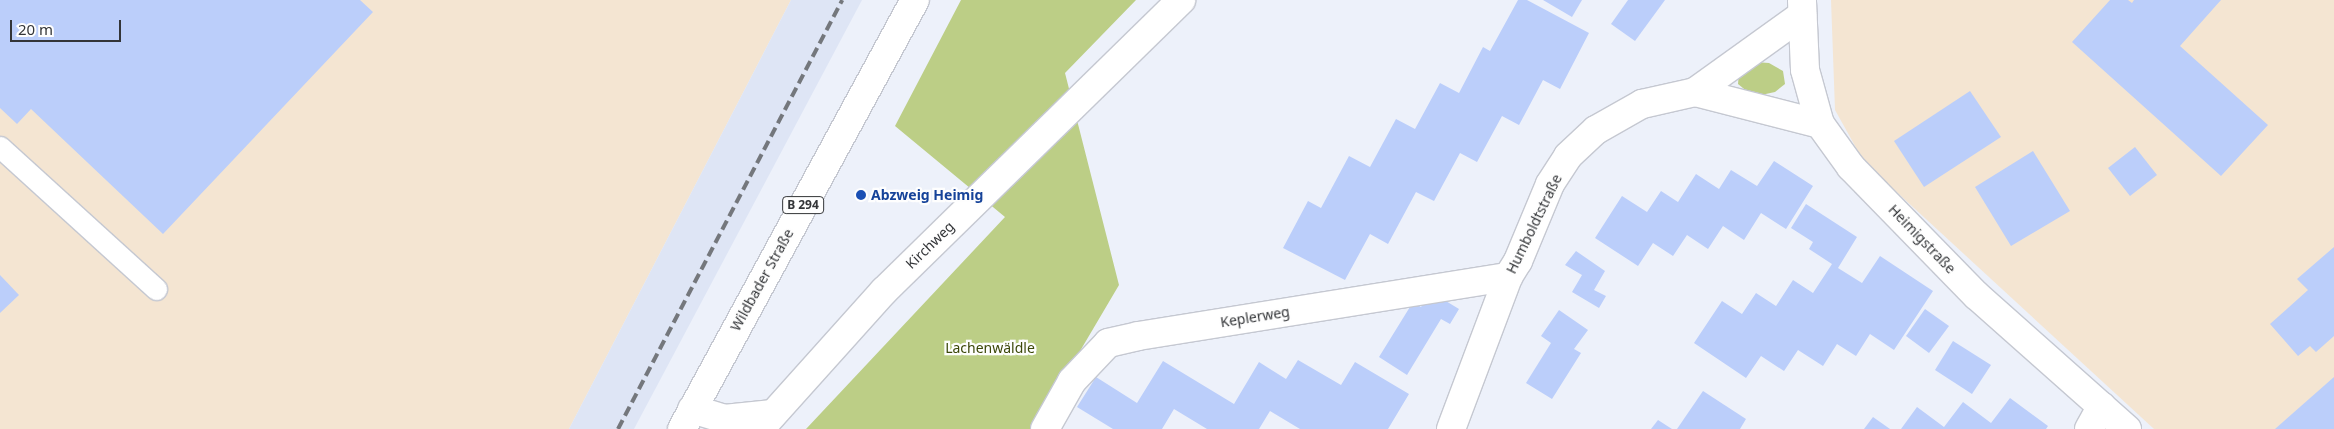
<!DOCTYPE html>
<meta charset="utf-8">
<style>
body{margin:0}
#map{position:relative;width:2334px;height:429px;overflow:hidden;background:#edf1fa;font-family:"Noto Sans",sans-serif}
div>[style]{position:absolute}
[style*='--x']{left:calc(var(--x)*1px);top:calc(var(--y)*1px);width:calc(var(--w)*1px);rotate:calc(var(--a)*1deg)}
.commercial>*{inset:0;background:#f4e5d2}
.built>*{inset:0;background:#dee5f5}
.green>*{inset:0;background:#bcce86}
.building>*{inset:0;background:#bbcefa}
.roads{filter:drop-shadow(1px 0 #c5c8d1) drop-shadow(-1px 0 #c5c8d1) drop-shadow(0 1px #c5c8d1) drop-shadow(0 -1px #c5c8d1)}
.lane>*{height:21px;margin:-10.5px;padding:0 10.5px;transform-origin:10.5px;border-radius:10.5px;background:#fff}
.street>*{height:28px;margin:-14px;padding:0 14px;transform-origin:14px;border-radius:14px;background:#fff}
.primary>*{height:28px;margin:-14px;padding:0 14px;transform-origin:14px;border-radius:14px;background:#fff}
.rail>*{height:4px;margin-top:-2px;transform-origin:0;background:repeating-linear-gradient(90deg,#74777c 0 10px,transparent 0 15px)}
.dots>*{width:14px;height:14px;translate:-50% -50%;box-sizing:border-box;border:2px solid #fefefe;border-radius:50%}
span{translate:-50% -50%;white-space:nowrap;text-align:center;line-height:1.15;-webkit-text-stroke:4.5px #fefefe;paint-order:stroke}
.shield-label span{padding:1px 4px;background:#fefefe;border:1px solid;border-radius:4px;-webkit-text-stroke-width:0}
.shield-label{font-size:12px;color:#333538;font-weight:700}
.transit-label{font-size:14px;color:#164399;font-weight:700}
.left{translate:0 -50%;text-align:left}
.street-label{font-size:14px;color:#333538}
.park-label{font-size:14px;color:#3b4708}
.scale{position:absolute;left:10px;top:20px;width:111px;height:22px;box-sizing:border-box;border:2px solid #333538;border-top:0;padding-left:6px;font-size:15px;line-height:18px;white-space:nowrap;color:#333538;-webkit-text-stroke:4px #fefefe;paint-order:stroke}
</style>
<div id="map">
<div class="commercial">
<div style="clip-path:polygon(0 0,791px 0,569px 429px,0 429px)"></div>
<div style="clip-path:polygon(1831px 0,2334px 0,2334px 429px,2154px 429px,1864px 162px,1835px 110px)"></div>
</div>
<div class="built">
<div style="clip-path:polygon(791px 0,862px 0,634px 429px,569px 429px)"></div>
</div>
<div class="green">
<div style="clip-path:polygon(961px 0,1136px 0,1065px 73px,1119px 285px,1034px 429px,806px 429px,1005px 217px,895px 126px)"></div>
<div style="clip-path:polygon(1755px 62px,1769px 63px,1783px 71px,1785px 84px,1775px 92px,1761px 95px,1749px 93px,1738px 84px,1739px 73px)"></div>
</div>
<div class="building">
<div style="clip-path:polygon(0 0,360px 0,373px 12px,163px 234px,31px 109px,17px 124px,0 108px)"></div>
<div style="clip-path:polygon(1518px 0,1527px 0,1589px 33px,1560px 89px,1543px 80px,1519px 125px,1502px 116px,1477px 162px,1460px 153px,1434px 201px,1416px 192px,1388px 244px,1370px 234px,1345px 280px,1283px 248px,1308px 201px,1321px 208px,1349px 156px,1370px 167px,1396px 119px,1415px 129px,1440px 83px,1459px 93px,1483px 47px,1490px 51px)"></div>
<div style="clip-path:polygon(1543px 0,1582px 0,1572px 17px)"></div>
<div style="clip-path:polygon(1628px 0,1665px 0,1635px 41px,1611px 24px)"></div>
<div style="clip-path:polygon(2110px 0,2128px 0,2132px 3px,2134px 0,2221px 0,2180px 46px,2268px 125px,2221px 176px,2072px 42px)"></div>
<div style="clip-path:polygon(1970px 91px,2001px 137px,1924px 187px,1894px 141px)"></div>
<div style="clip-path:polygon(2135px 147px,2157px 175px,2130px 196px,2108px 168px)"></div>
<div style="clip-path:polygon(2033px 151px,2070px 211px,2011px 246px,1975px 187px)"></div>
<div style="clip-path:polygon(1774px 161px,1813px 186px,1786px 229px,1761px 213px,1744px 240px,1723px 226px,1708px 249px,1687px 235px,1673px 256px,1653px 243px,1638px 266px,1595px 238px,1622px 196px,1647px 212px,1661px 191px,1678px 202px,1696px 174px,1719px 189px,1731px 170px,1757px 186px)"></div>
<div style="clip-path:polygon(1806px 204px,1857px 237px,1838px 268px,1862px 283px,1880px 256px,1933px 291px,1894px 350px,1870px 334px,1856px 356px,1837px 344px,1823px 366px,1798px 350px,1784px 371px,1761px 356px,1746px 378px,1694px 343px,1722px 301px,1742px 314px,1756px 293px,1776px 306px,1793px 280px,1813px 293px,1832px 264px,1809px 249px,1813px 242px,1791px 228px)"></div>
<div style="clip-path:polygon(2334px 247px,2334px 336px,2316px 352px,2310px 346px,2298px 356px,2270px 324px,2308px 290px,2297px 279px)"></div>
<div style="clip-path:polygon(1576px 251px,1605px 271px,1594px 290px,1606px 296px,1599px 308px,1572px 292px,1582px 275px,1565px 265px)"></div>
<div style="clip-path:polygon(0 275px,19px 295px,0 313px)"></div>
<div style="clip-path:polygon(1431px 292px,1459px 309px,1450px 324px,1441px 319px,1407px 375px,1379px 357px,1413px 302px,1421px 307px)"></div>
<div style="clip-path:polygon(1925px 309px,1949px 326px,1929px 353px,1906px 336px)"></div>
<div style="clip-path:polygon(1559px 310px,1588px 330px,1574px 349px,1581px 353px,1552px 399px,1526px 383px,1551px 343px,1541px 336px)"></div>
<div style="clip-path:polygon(1953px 341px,1991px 365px,1972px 394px,1935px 370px)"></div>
<div style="clip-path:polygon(1298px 360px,1341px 385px,1355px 362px,1409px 394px,1388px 429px,1300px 429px,1270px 411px,1259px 429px,1207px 429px,1174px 409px,1162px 429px,1113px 429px,1077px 407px,1096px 377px,1137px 403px,1163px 361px,1234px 404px,1259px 362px,1286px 379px)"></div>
<div style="clip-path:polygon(2334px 377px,2334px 429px,2275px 429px)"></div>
<div style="clip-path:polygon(1703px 391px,1746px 419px,1740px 429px,1677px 429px)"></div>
<div style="clip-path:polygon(2010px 398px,2048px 426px,2046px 429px,1901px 429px,1917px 407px,1944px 427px,1963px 402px,1991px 423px)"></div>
<div style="clip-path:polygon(1873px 417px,1890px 429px,1864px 429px)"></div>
<div style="clip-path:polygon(1658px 420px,1672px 429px,1651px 429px)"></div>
</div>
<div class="roads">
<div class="lane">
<div style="--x:0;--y:147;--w:211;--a:42.3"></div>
</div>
<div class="street">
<div style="--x:1802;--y:1;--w:69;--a:87.5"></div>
<div style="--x:1805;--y:70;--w:56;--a:74.5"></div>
<div style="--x:1820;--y:124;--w:53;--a:54.2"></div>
<div style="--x:1851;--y:167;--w:179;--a:45.7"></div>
<div style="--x:1976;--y:295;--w:202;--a:41.6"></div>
<div style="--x:1695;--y:92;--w:129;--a:14.4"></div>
<div style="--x:692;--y:409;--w:34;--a:17"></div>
<div style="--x:724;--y:419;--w:49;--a:-5.8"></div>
<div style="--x:760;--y:429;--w:186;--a:-48.1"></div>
<div style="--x:884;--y:291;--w:416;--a:-44.4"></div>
<div style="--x:1045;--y:429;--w:55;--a:-60.6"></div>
<div style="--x:1072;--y:381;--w:52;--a:-46.5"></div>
<div style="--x:1108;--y:343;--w:31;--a:-13"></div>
<div style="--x:1138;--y:336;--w:375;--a:-9.1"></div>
<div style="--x:1451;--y:429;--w:162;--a:-69.4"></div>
<div style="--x:1508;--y:277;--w:19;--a:-58"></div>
<div style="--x:1518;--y:261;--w:83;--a:-67.4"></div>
<div style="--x:1550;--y:184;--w:33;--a:-57"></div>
<div style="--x:1568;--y:156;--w:38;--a:-43"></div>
<div style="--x:1596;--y:130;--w:53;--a:-29.5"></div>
<div style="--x:1642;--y:104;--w:54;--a:-12.8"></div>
<div style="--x:1695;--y:92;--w:132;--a:-35.7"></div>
<div style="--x:2089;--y:429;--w:26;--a:-61"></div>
</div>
<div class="primary">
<div style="--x:682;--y:429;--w:488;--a:-61.5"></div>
</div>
</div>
<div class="rail">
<div style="--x:618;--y:429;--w:484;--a:-62.4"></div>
</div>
<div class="dots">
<div style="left:861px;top:195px;background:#1a4fb4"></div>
</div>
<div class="shield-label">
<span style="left:803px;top:205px">B 294</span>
</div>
<div class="transit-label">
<span class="left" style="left:871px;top:195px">Abzweig Heimig</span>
</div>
<div class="street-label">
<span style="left:1534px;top:224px;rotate:-64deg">Humboldtstraße</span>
<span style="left:1922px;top:239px;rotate:46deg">Heimigstraße</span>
<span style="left:930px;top:245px;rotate:-44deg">Kirchweg</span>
<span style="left:762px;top:280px;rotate:-61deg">Wildbader Straße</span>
<span style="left:1255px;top:317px;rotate:-9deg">Keplerweg</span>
</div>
<div class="park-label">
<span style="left:990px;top:348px">Lachenwäldle</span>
</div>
<div class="scale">20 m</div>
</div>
